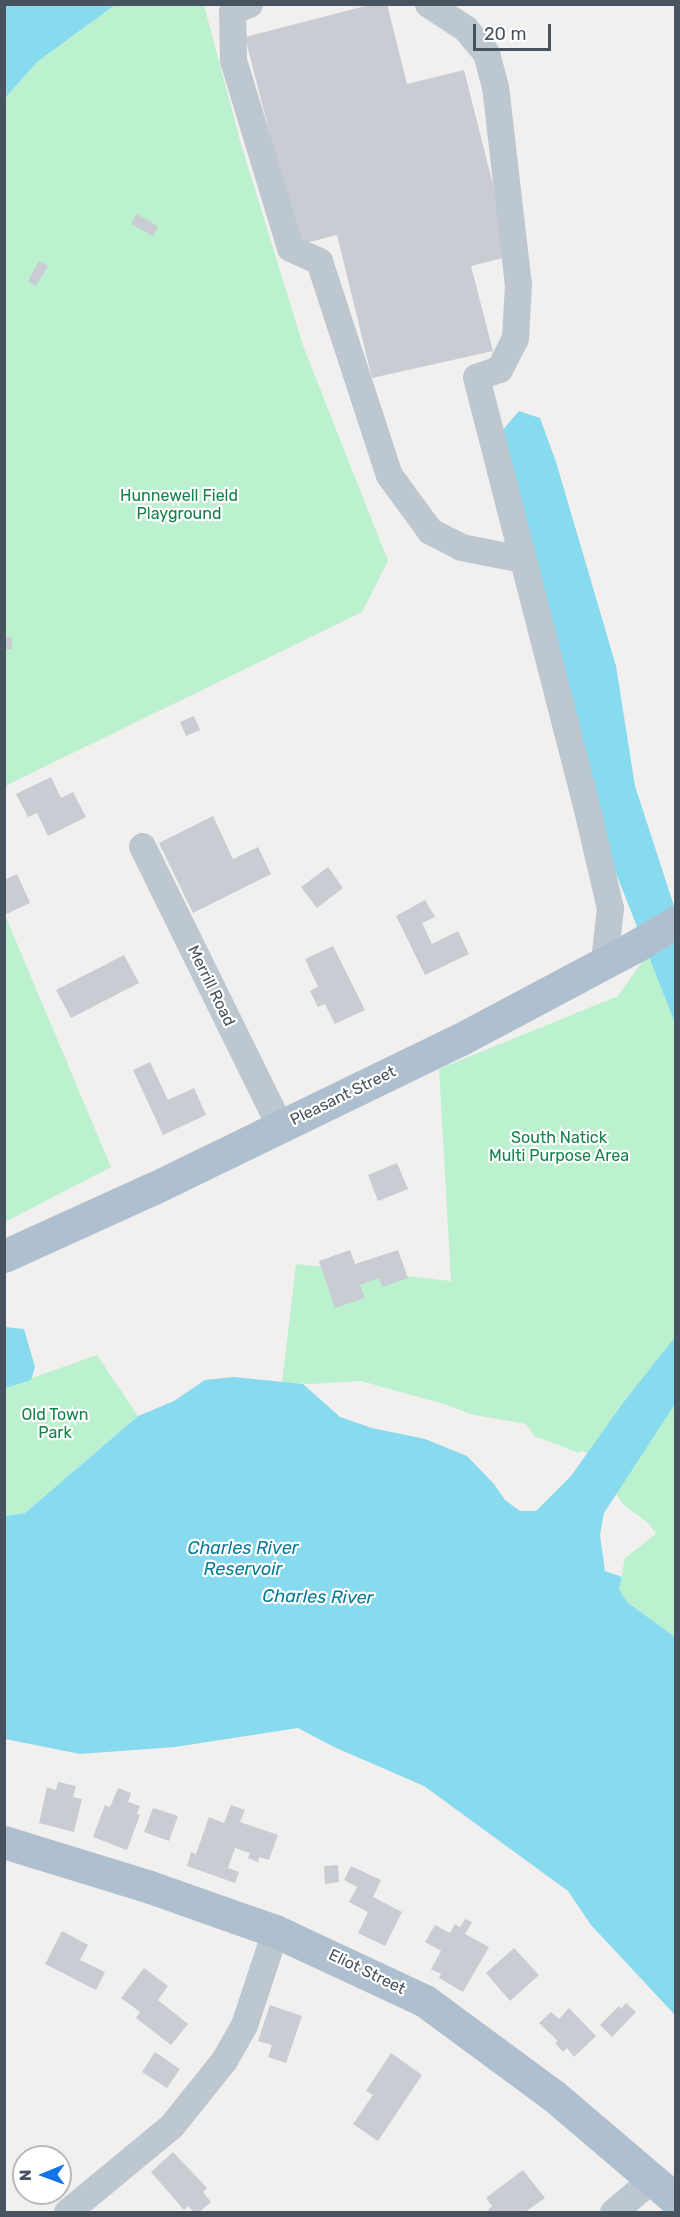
<!DOCTYPE html>
<style>
body{margin:0}
#map{position:relative;width:680px;height:2217px;overflow:hidden;background:#f2efef;font-family:Rubik,sans-serif}
div>[style]{position:absolute}
[style*='--x']{left:calc(var(--x)*1px);top:calc(var(--y)*1px);width:calc(var(--w)*1px);rotate:calc(var(--a)*1deg)}
.green>*{inset:0;background:#bcf1d0}
.water>*{inset:0;background:#88dbef}
.building>*{inset:0;background:#c9ccd2}
.minor>*{height:27px;margin:-13.5px;padding:0 13.5px;transform-origin:13.5px;border-radius:13.5px;background:#bdc7cf}
.major>*{height:33px;margin:-16.5px;padding:0 16.5px;transform-origin:16.5px;border-radius:16.5px;background:#aebfcf}
span{translate:-50% -50%;white-space:nowrap;text-align:center;line-height:1.15;-webkit-text-stroke:4.5px #fff;paint-order:stroke}
.park-label{font-size:16px;color:#148249}
.street-label{font-size:16px;color:#47535e}
.water-label{font-size:18px;color:#087c98;font-style:italic}
.frame{position:absolute;inset:0;border:6px solid #47535e;pointer-events:none}
.north{position:absolute;left:12px;top:2145px;width:60px;height:60px;box-sizing:border-box;background:#fff;border:2px solid #b5babf;border-radius:50%;rotate:269deg;font-size:16px;font-weight:700;line-height:24px;text-align:center;color:#47535e}
.north::after{content:'';display:block;margin:auto;width:21px;height:27px;background:#1374e8;clip-path:polygon(50% 0,100% 100%,50% 72%,0 100%)}
.scale{position:absolute;left:473px;top:24px;width:78px;height:27px;box-sizing:border-box;border:3px solid #47535e;border-top:0;padding-left:8px;font-size:18px;line-height:21px;white-space:nowrap;color:#47535e;-webkit-text-stroke:4px #fff;paint-order:stroke}
</style>
<div id="map">
<div class="green">
<div style="clip-path:polygon(115px 5px,204px 5px,241px 144px,304px 348px,388px 561px,362px 612px,5px 786px,5px 98px,37px 62px)"></div>
<div style="clip-path:polygon(5px 915px,111px 1167px,5px 1222px,4px 1222px)"></div>
<div style="clip-path:polygon(675px 915px,675px 1637px,627px 1602px,619px 1589px,625px 1558px,656px 1534px,648px 1523px,623px 1504px,592px 1457px,582px 1450px,579px 1453px,534px 1436px,526px 1424px,474px 1415px,444px 1404px,361px 1381px,311px 1384px,282px 1383px,296px 1264px,451px 1281px,439px 1069px,618px 996px)"></div>
<div style="clip-path:polygon(97px 1355px,138px 1416px,25px 1513px,5px 1516px,4px 1388px)"></div>
</div>
<div class="water">
<div style="clip-path:polygon(5px 4px,115px 4px,115px 5px,37px 62px,5px 98px)"></div>
<div style="clip-path:polygon(519px 411px,540px 418px,556px 462px,616px 666px,635px 786px,675px 909px,675px 1023px,597px 825px,501px 432px)"></div>
<div style="clip-path:polygon(5px 1327px,24px 1329px,35px 1367px,31px 1380px,5px 1388px)"></div>
<div style="clip-path:polygon(675px 1337px,675px 1404px,604px 1513px,600px 1535px,605px 1571px,622px 1577px,619px 1589px,627px 1602px,675px 1637px,675px 2015px,591px 1925px,568px 1891px,424px 1786px,334px 1747px,298px 1728px,175px 1747px,80px 1754px,5px 1739px,5px 1516px,25px 1513px,138px 1416px,174px 1401px,205px 1380px,234px 1377px,303px 1384px,340px 1417px,372px 1428px,425px 1439px,467px 1456px,494px 1484px,505px 1500px,520px 1511px,536px 1511px,571px 1476px,623px 1403px)"></div>
</div>
<div class="building">
<div style="clip-path:polygon(373px 4px,387px 4px,407px 84px,464px 70px,511px 256px,471px 266px,493px 351px,372px 378px,337px 235px,298px 245px,245px 37px)"></div>
<div style="clip-path:polygon(136px 214px,158px 226px,153px 236px,131px 224px)"></div>
<div style="clip-path:polygon(39px 261px,48px 266px,36px 286px,28px 281px)"></div>
<div style="clip-path:polygon(4px 637px,12px 637px,12px 649px,4px 649px)"></div>
<div style="clip-path:polygon(194px 716px,200px 730px,186px 736px,180px 722px)"></div>
<div style="clip-path:polygon(51px 777px,61px 798px,73px 792px,86px 817px,48px 836px,37px 813px,28px 817px,16px 794px)"></div>
<div style="clip-path:polygon(213px 816px,233px 859px,258px 847px,271px 874px,193px 913px,159px 843px)"></div>
<div style="clip-path:polygon(328px 867px,343px 888px,317px 908px,301px 887px)"></div>
<div style="clip-path:polygon(17px 874px,30px 903px,4px 915px,4px 880px)"></div>
<div style="clip-path:polygon(425px 900px,435px 917px,422px 923px,432px 944px,458px 931px,469px 954px,425px 975px,396px 916px)"></div>
<div style="clip-path:polygon(333px 946px,365px 1010px,335px 1024px,325px 1004px,318px 1007px,310px 991px,318px 987px,305px 959px)"></div>
<div style="clip-path:polygon(124px 955px,139px 983px,71px 1018px,56px 990px)"></div>
<div style="clip-path:polygon(150px 1062px,168px 1100px,194px 1088px,206px 1115px,163px 1135px,133px 1070px)"></div>
<div style="clip-path:polygon(397px 1163px,408px 1189px,378px 1201px,368px 1175px)"></div>
<div style="clip-path:polygon(350px 1250px,355px 1264px,398px 1250px,408px 1278px,382px 1287px,379px 1278px,360px 1285px,365px 1298px,335px 1308px,319px 1261px)"></div>
<div style="clip-path:polygon(58px 1782px,76px 1786px,73px 1797px,82px 1799px,74px 1832px,39px 1823px,47px 1787px,56px 1790px)"></div>
<div style="clip-path:polygon(118px 1788px,131px 1793px,128px 1802px,140px 1806px,137px 1814px,140px 1815px,127px 1850px,93px 1837px,105px 1805px,110px 1807px)"></div>
<div style="clip-path:polygon(231px 1805px,245px 1810px,240px 1822px,278px 1835px,269px 1860px,259px 1857px,258px 1862px,248px 1858px,250px 1853px,235px 1848px,228px 1868px,239px 1872px,235px 1883px,187px 1866px,191px 1852px,196px 1854px,209px 1817px,224px 1823px)"></div>
<div style="clip-path:polygon(153px 1808px,178px 1816px,169px 1841px,144px 1832px)"></div>
<div style="clip-path:polygon(338px 1865px,339px 1882px,325px 1884px,324px 1866px)"></div>
<div style="clip-path:polygon(351px 1866px,381px 1880px,373px 1897px,402px 1912px,385px 1946px,358px 1933px,368px 1912px,349px 1902px,357px 1887px,344px 1880px)"></div>
<div style="clip-path:polygon(465px 1919px,472px 1922px,465px 1934px,489px 1947px,463px 1992px,439px 1978px,441px 1974px,431px 1969px,441px 1951px,425px 1942px,435px 1925px,450px 1933px,455px 1924px,460px 1927px)"></div>
<div style="clip-path:polygon(62px 1931px,88px 1945px,80px 1960px,105px 1972px,96px 1990px,45px 1964px)"></div>
<div style="clip-path:polygon(514px 1948px,539px 1975px,510px 2001px,486px 1973px)"></div>
<div style="clip-path:polygon(144px 1968px,168px 1986px,158px 2000px,188px 2024px,171px 2045px,136px 2018px,140px 2012px,121px 1998px)"></div>
<div style="clip-path:polygon(626px 2003px,636px 2012px,612px 2037px,600px 2025px,619px 2006px,621px 2009px)"></div>
<div style="clip-path:polygon(270px 2005px,302px 2016px,286px 2063px,268px 2057px,272px 2045px,258px 2041px)"></div>
<div style="clip-path:polygon(569px 2008px,596px 2036px,574px 2057px,567px 2048px,563px 2052px,555px 2043px,558px 2041px,539px 2023px,551px 2012px,559px 2019px)"></div>
<div style="clip-path:polygon(155px 2052px,180px 2069px,167px 2088px,142px 2072px)"></div>
<div style="clip-path:polygon(391px 2053px,422px 2075px,378px 2141px,353px 2124px,373px 2095px,366px 2091px)"></div>
<div style="clip-path:polygon(173px 2152px,207px 2188px,203px 2192px,211px 2202px,199px 2212px,194px 2212px,188px 2206px,184px 2210px,151px 2172px)"></div>
<div style="clip-path:polygon(523px 2170px,545px 2198px,525px 2212px,490px 2212px,488px 2210px,492px 2206px,486px 2198px)"></div>
</div>
<div class="minor">
<div style="--x:249;--y:4;--w:18;--a:158"></div>
<div style="--x:232;--y:11;--w:49;--a:88.8"></div>
<div style="--x:233;--y:60;--w:196;--a:73.1"></div>
<div style="--x:290;--y:248;--w:32;--a:24"></div>
<div style="--x:319;--y:261;--w:225;--a:71.9"></div>
<div style="--x:389;--y:475;--w:69;--a:53.8"></div>
<div style="--x:430;--y:531;--w:35;--a:27"></div>
<div style="--x:461;--y:547;--w:62;--a:11.1"></div>
<div style="--x:428;--y:4;--w:44;--a:33"></div>
<div style="--x:465;--y:28;--w:33;--a:50"></div>
<div style="--x:486;--y:53;--w:34;--a:75"></div>
<div style="--x:495;--y:86;--w:199;--a:83.4"></div>
<div style="--x:518;--y:284;--w:54;--a:93.2"></div>
<div style="--x:515;--y:338;--w:35;--a:117"></div>
<div style="--x:499;--y:369;--w:24;--a:161"></div>
<div style="--x:476;--y:377;--w:442;--a:75.6"></div>
<div style="--x:586;--y:805;--w:106;--a:76.9"></div>
<div style="--x:610;--y:908;--w:53;--a:96.5"></div>
<div style="--x:142;--y:846;--w:312;--a:63.8"></div>
<div style="--x:67;--y:2212;--w:136;--a:-39.6"></div>
<div style="--x:172;--y:2125;--w:83;--a:-51.3"></div>
<div style="--x:224;--y:2060;--w:40;--a:-60.3"></div>
<div style="--x:244;--y:2025;--w:99;--a:-71.7"></div>
<div style="--x:613;--y:2212;--w:50;--a:-40.1"></div>
</div>
<div class="major">
<div style="--x:4;--y:1256;--w:162;--a:-24.4"></div>
<div style="--x:152;--y:1189;--w:343;--a:-25.9"></div>
<div style="--x:461;--y:1039;--w:198;--a:-28"></div>
<div style="--x:636;--y:946;--w:47;--a:-31"></div>
<div style="--x:4;--y:1842;--w:153;--a:17.1"></div>
<div style="--x:150;--y:1887;--w:133;--a:19.4"></div>
<div style="--x:275;--y:1931;--w:166;--a:25"></div>
<div style="--x:425;--y:2001;--w:160;--a:36.4"></div>
<div style="--x:554;--y:2096;--w:160;--a:40.4"></div>
</div>
<div class="park-label">
<span style="left:179px;top:505px">Hunnewell Field<br>Playground</span>
<span style="left:559px;top:1147px">South Natick<br>Multi Purpose Area</span>
<span style="left:55px;top:1424px">Old Town<br>Park</span>
</div>
<div class="street-label">
<span style="left:211px;top:986px;rotate:64deg">Merrill Road</span>
<span style="left:343px;top:1096px;rotate:-26deg">Pleasant Street</span>
<span style="left:367px;top:1972px;rotate:26deg">Eliot Street</span>
</div>
<div class="water-label">
<span style="left:243px;top:1559px">Charles River<br>Reservoir</span>
<span style="left:318px;top:1597px;rotate:1deg">Charles River</span>
</div>
<div class="frame"></div>
<div class="north">N</div>
<div class="scale">20 m</div>
</div>
